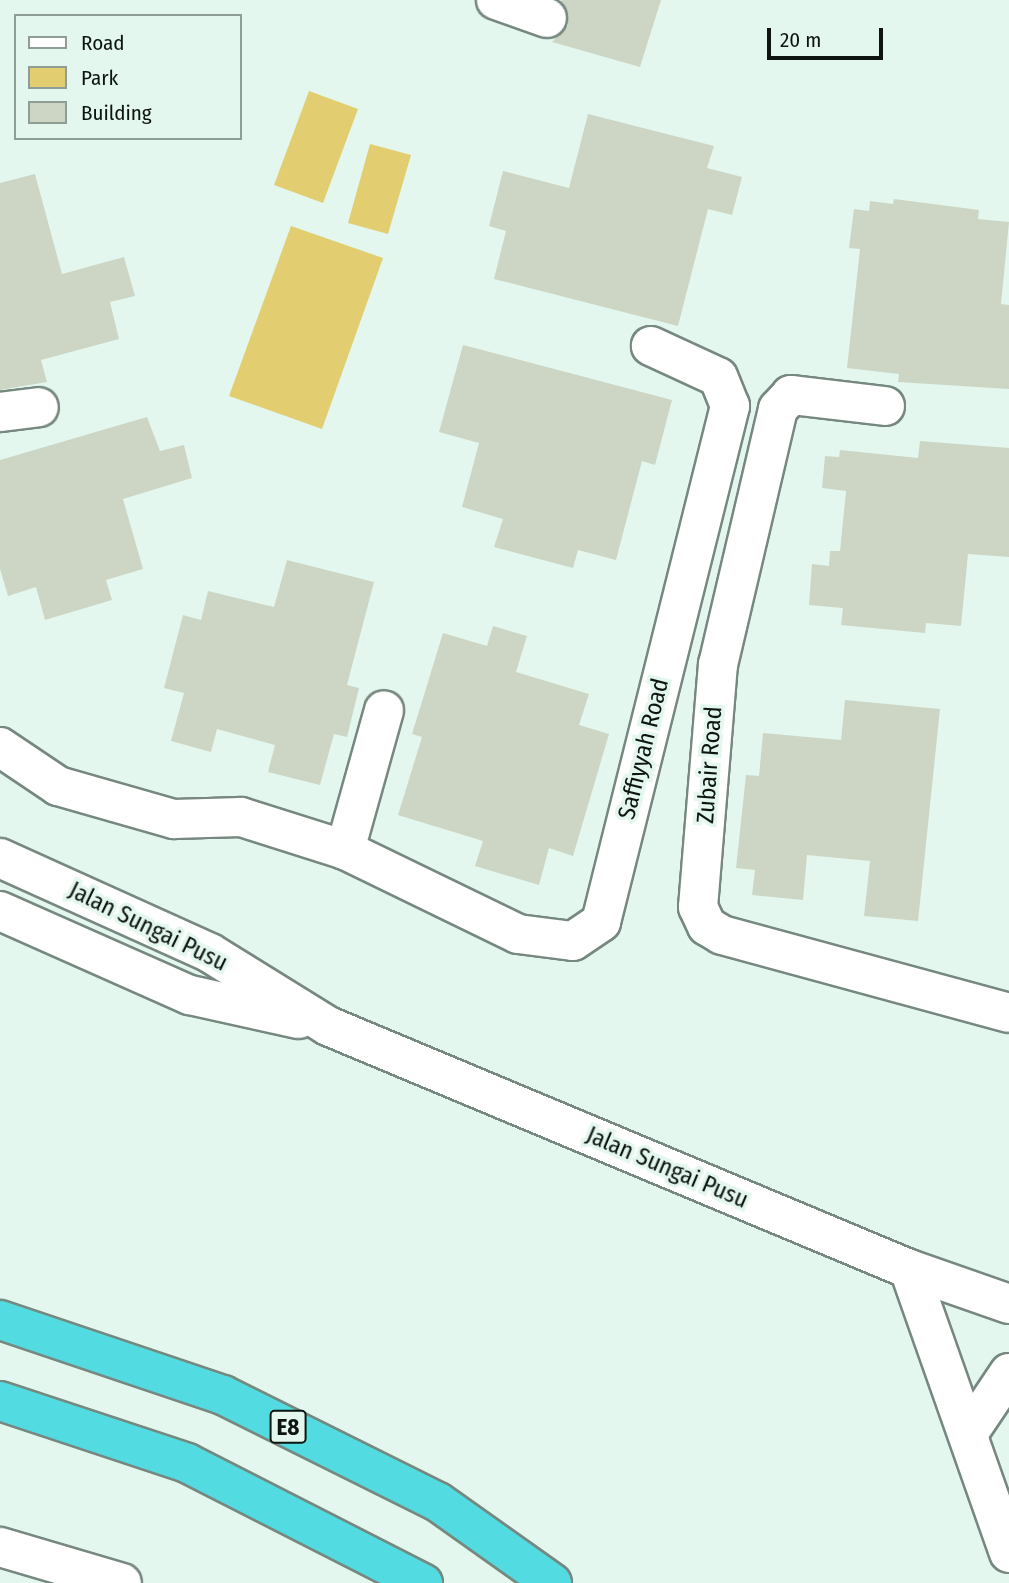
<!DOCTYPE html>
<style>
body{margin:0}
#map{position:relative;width:1009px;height:1583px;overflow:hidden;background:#e3f7ee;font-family:"Fira Sans Condensed",sans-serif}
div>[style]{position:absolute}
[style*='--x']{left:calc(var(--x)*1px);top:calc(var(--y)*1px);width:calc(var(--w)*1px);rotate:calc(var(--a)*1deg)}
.green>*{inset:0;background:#e2cd71}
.building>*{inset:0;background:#cdd6c5}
.roads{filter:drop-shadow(2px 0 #76887f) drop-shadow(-2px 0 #76887f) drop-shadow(0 2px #76887f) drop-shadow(0 -2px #76887f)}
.street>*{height:38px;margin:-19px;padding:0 19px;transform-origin:19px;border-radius:19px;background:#fff}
.secondary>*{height:38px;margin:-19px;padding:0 19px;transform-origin:19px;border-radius:19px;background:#fff}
.highway>*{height:38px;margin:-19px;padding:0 19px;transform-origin:19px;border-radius:19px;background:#52dbe1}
span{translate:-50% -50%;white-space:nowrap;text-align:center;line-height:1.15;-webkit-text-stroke:7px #e3f7ee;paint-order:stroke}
.shield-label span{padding:2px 5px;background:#e3f7ee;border:2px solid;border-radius:5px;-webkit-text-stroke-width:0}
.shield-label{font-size:23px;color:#0e1511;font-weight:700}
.street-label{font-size:24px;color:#0e1511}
.legend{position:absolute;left:14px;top:14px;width:228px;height:126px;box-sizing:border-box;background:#e3f7ee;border:2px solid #8e9d96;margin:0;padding:9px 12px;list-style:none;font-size:21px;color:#0e1511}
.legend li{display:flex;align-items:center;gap:14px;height:35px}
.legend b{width:35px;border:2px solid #8e9d96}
.scale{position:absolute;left:767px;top:28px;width:116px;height:32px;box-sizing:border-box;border:4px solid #0e1511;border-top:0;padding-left:9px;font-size:21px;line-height:24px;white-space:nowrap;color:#0e1511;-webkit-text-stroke:5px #e3f7ee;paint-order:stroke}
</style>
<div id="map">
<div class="green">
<div style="clip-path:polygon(309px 91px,358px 109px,323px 203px,274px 185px)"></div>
<div style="clip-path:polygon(370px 144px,411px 155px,388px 234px,348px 223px)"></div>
<div style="clip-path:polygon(291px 226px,383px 258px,322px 429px,229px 396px)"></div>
</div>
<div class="building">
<div style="clip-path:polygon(561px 0,661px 0,640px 67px,552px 42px,568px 25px)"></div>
<div style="clip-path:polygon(588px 114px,714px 146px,707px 168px,742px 177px,732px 215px,708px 209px,678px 326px,494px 279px,506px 231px,489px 226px,503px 171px,569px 188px)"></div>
<div style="clip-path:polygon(35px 174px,62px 274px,124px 257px,135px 296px,110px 302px,119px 339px,41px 360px,47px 382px,0 390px,0 183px)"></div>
<div style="clip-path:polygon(894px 199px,979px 210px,978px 219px,1009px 222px,1001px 304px,1009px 305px,1009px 389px,898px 382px,899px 374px,847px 368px,860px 249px,849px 248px,854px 209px,869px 211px,870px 201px,893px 204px)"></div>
<div style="clip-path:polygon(463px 345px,672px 400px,655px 465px,642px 461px,616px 560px,578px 550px,573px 568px,494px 547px,503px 519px,462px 507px,479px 443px,439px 432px)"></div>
<div style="clip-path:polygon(147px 417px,160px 451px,184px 445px,192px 478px,123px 499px,143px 569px,106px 580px,112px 600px,45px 620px,36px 587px,8px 596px,0 569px,0 460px)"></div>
<div style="clip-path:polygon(920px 441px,1009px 448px,1009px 557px,968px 554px,961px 626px,926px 623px,925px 633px,841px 625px,843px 608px,809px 605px,812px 564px,829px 566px,830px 551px,840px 551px,846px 491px,822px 488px,825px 456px,839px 457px,840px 450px,918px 458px)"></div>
<div style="clip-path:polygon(287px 560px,374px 582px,347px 685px,359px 688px,347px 737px,334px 734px,320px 785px,268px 772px,275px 745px,217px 729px,211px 752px,171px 741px,184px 693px,164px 688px,183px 615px,201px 620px,208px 591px,274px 607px)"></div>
<div style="clip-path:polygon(493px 626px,527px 636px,516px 672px,589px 694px,579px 725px,609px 734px,573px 856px,549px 848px,539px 885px,475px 866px,483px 841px,398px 815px,422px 737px,412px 734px,443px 633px,487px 646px)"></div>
<div style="clip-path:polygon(845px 700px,940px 709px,918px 921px,864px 916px,870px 861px,807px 855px,803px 900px,752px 895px,755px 870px,736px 868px,746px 775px,759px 776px,763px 733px,841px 740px)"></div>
</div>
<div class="roads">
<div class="street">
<div style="--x:496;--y:0;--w:54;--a:19.4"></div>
<div style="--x:885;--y:406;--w:95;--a:-173.3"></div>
<div style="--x:791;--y:395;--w:19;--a:133"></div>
<div style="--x:778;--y:409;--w:262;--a:103.2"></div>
<div style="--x:718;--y:664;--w:244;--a:94.7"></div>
<div style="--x:698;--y:907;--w:21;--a:65"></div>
<div style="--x:707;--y:926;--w:17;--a:31"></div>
<div style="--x:722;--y:935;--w:297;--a:15.2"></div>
<div style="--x:0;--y:412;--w:39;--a:-7"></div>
<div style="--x:0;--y:747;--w:70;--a:33.9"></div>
<div style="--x:58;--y:786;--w:121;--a:15.9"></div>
<div style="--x:174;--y:819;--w:67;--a:-1.7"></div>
<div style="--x:241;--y:817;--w:109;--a:17.6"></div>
<div style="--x:345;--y:850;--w:192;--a:25.9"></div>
<div style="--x:518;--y:934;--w:55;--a:7.3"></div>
<div style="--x:573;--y:941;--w:34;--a:-34"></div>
<div style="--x:601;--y:922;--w:532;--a:-75.96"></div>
<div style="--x:730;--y:406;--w:31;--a:-112"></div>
<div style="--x:718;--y:377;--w:74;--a:-155.2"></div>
<div style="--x:345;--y:850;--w:145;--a:-74.4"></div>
</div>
<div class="secondary">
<div style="--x:0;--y:858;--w:230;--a:24.3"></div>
<div style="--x:210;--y:953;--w:139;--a:31.7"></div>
<div style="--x:328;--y:1026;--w:630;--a:22.7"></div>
<div style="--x:909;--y:1269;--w:106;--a:19.3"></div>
<div style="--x:0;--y:911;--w:208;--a:23.9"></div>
<div style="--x:190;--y:995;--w:111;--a:12.5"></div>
<div style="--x:909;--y:1269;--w:301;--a:70.6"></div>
<div style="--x:970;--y:1431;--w:70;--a:-56.1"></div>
<div style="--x:0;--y:1547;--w:127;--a:16.4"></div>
</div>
<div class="highway">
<div style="--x:0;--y:1320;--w:235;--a:18.6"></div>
<div style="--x:223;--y:1395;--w:240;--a:26.5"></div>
<div style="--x:438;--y:1502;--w:140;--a:35.4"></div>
<div style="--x:0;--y:1401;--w:197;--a:18.3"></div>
<div style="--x:187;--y:1463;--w:265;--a:27"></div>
</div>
</div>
<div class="shield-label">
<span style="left:288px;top:1427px">E8</span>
</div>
<div class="street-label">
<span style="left:644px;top:749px;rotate:-76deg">Saffiyyah Road</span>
<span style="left:710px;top:765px;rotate:-86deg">Zubair Road</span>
<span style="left:148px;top:927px;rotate:26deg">Jalan Sungai Pusu</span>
<span style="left:667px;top:1168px;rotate:23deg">Jalan Sungai Pusu</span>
</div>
<ul class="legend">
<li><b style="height:9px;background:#fff"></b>Road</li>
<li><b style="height:19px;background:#e2cd71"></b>Park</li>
<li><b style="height:19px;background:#cdd6c5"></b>Building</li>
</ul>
<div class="scale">20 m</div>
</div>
